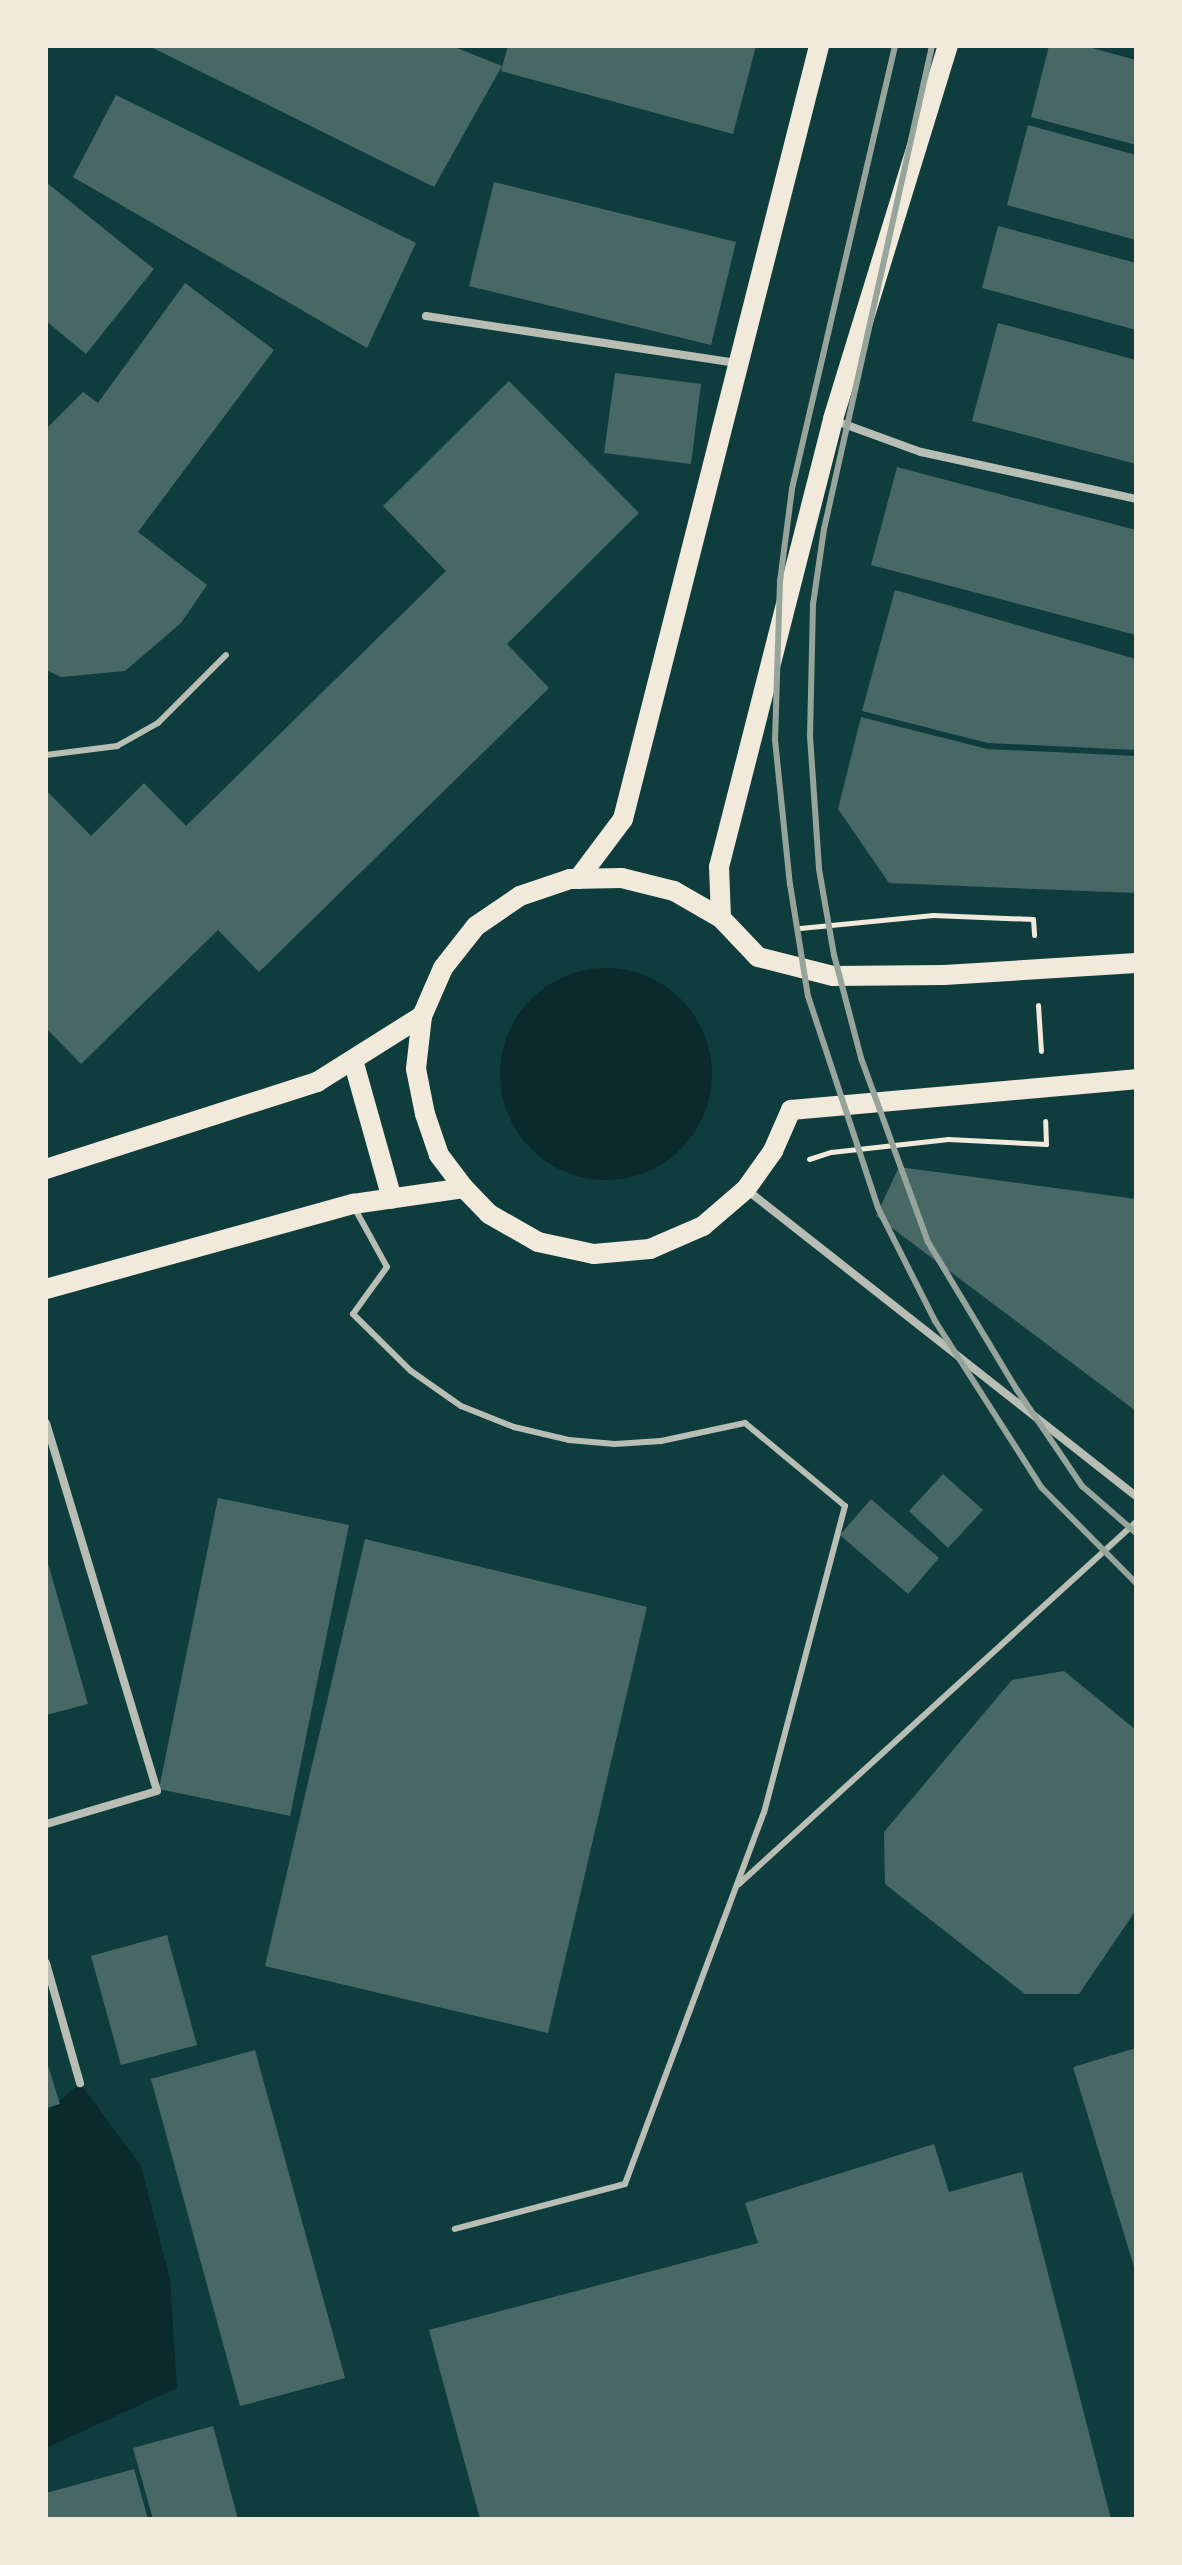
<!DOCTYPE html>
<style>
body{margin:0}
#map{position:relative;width:1182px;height:2565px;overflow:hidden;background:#0f3d3e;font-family:Lato,sans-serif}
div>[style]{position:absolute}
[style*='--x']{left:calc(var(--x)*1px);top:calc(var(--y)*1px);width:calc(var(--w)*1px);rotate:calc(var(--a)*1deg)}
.water>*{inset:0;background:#0a2a2b}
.round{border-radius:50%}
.building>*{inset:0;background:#486865}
.path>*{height:5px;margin:-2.5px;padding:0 2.5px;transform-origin:2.5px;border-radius:2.5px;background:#f1e9da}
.service>*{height:6px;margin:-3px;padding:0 3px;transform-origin:3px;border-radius:3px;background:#b8beb3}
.minor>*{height:8px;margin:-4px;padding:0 4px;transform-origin:4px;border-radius:4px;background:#b8beb3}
.primary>*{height:20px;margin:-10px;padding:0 10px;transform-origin:10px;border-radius:10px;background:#f1e9da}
.rail>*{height:6px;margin:-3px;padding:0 3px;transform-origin:3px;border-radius:3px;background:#97a49c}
span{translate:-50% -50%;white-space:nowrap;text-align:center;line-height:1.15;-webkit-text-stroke:8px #f1e9da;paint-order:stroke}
.frame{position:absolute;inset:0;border:48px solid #f1e9da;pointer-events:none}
</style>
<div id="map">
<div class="water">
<div class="round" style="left:500px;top:968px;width:212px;height:212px"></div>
<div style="clip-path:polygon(80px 2083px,141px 2166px,170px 2279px,177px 2388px,46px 2448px,46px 2113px)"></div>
</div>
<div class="building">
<div style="clip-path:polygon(149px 46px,452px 46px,502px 66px,434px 187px)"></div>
<div style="clip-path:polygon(508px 46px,756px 46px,733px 134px,501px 71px)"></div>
<div style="clip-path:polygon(1049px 46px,1085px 46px,1136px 60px,1136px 145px,1031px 117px)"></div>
<div style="clip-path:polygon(116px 95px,416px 243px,367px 348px,73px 177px)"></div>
<div style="clip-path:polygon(1028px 125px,1136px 155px,1136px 240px,1007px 205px)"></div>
<div style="clip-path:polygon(46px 182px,154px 269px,86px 354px,46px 321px)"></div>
<div style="clip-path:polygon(494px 182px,736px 242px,711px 345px,469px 286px)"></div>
<div style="clip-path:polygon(998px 226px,1136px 263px,1136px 330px,982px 288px)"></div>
<div style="clip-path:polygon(185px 283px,274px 350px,138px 532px,207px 585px,181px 623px,125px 671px,61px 677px,46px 670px,46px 429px,83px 392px,98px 403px)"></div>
<div style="clip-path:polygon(998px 323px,1136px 360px,1136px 464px,972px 421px)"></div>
<div style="clip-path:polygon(615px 373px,701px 384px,691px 464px,604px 453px)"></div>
<div style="clip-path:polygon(509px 381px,639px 513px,507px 644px,549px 688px,259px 972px,218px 930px,81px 1064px,46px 1028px,46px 790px,91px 836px,144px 783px,186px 826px,446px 571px,383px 506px)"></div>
<div style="clip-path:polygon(897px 467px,1136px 530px,1136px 635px,871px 565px)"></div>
<div style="clip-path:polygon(895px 590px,1136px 659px,1136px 750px,988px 743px,862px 711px)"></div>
<div style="clip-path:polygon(861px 717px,987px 749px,1136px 756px,1136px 893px,889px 883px,838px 809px)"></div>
<div style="clip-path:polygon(899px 1167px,1136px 1199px,1136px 1411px,876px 1216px)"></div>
<div style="clip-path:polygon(943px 1474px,983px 1510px,948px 1548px,909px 1511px)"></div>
<div style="clip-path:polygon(218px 1498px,349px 1525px,290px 1816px,159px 1789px)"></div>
<div style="clip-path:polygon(871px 1499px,939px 1558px,908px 1594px,840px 1535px)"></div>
<div style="clip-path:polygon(365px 1539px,647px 1607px,548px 2033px,265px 1966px)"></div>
<div style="clip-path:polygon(46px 1556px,88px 1704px,46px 1715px)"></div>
<div style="clip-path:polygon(1064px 1671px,1136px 1730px,1136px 1910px,1079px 1994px,1025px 1994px,885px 1884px,884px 1832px,1012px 1680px)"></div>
<div style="clip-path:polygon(167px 1935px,197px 2045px,121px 2065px,91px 1956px)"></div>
<div style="clip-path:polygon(1136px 2048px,1136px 2269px,1135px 2270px,1073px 2067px)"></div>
<div style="clip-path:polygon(255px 2050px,345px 2378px,240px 2406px,151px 2079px)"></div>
<div style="clip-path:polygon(46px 2059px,60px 2104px,46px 2108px)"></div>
<div style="clip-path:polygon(934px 2144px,949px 2192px,1022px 2172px,1111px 2519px,480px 2519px,429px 2330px,758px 2243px,745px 2203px)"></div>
<div style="clip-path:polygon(213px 2426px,238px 2519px,153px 2519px,133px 2448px)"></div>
<div style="clip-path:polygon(134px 2469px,148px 2519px,46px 2519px,46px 2493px)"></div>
</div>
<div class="path">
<div style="--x:800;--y:928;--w:134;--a:-5.6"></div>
<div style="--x:933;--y:915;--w:100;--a:2.3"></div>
<div style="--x:1033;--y:919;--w:16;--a:86"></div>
<div style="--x:1038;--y:1005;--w:46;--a:86.3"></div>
<div style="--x:809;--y:1159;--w:23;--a:-18"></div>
<div style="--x:831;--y:1152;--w:118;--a:-6.3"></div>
<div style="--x:948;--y:1139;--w:98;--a:2.9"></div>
<div style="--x:1046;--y:1144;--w:23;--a:-92"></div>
</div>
<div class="service">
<div style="--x:46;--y:755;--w:72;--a:-7.2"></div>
<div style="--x:117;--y:746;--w:47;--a:-29.3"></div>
<div style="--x:158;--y:723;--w:96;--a:-45"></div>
<div style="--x:354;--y:1207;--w:68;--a:61.2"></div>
<div style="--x:387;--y:1267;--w:58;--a:125.9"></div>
<div style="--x:353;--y:1314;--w:81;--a:44.5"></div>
<div style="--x:411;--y:1371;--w:61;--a:35"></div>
<div style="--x:461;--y:1406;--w:57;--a:21.6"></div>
<div style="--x:514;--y:1427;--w:57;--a:13.3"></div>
<div style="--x:569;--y:1440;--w:46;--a:5"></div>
<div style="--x:615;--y:1444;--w:46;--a:-3.7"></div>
<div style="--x:661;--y:1441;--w:86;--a:-12.1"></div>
<div style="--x:745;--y:1423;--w:130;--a:39.7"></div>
<div style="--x:845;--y:1506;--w:317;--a:104.8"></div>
<div style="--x:764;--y:1812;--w:397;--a:110.5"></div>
<div style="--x:625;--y:2184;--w:176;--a:165.2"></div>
<div style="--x:739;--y:1884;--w:537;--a:-42.36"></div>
</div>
<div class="minor">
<div style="--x:426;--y:316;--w:314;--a:8.6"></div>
<div style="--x:833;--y:420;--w:94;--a:20"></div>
<div style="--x:921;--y:452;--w:220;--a:12.3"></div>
<div style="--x:747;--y:1190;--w:495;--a:38.2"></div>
<div style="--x:46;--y:1423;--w:384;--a:73.2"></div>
<div style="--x:157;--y:1791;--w:116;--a:163.4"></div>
<div style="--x:46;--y:1963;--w:125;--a:74.2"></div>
</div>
<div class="primary">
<div style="--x:578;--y:879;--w:75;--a:-53.1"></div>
<div style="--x:623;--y:819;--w:797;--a:-75.77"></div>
<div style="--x:721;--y:918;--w:51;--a:-92.2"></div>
<div style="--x:719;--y:867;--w:462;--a:-75.7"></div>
<div style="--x:833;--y:419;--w:390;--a:-72.9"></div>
<div style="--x:1136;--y:963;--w:192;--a:176.4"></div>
<div style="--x:944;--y:975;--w:111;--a:179.5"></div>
<div style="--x:833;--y:976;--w:77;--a:-165.8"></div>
<div style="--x:758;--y:957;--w:54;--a:-133.5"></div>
<div style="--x:721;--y:918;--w:54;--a:-150.1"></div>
<div style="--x:674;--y:891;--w:54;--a:-166"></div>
<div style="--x:622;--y:878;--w:52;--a:178.9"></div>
<div style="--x:570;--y:879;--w:53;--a:161.2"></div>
<div style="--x:520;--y:896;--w:53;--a:145.7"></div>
<div style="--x:476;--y:926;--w:53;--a:128.2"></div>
<div style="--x:443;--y:968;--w:52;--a:113.6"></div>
<div style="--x:422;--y:1016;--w:53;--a:96.5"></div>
<div style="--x:416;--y:1069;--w:46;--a:78.7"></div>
<div style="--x:425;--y:1114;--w:43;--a:71.1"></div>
<div style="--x:439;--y:1155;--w:41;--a:52.9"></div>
<div style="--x:464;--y:1188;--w:36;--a:46"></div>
<div style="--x:489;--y:1214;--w:56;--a:29.7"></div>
<div style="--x:538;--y:1242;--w:57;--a:12.1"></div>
<div style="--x:594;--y:1254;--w:56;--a:-5.1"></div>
<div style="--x:650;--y:1249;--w:58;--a:-23.5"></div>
<div style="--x:703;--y:1226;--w:57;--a:-40.7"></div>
<div style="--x:746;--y:1189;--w:47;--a:-54.6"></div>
<div style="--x:773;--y:1151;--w:45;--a:-66.3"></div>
<div style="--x:791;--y:1110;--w:346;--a:-5.1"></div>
<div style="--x:353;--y:1060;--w:144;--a:74.3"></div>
<div style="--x:46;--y:1169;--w:285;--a:-17.8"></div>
<div style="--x:317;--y:1082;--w:124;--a:-32.2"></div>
<div style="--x:46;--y:1289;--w:319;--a:-15.5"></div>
<div style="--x:353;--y:1204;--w:112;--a:-8.2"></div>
</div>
<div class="rail">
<div style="--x:895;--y:46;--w:455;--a:103.1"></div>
<div style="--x:792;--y:489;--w:93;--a:97.4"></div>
<div style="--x:780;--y:581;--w:159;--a:91.8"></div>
<div style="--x:775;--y:740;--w:145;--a:84.1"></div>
<div style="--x:790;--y:884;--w:113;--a:80.9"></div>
<div style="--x:808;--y:996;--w:223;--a:71.7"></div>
<div style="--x:878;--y:1208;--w:127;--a:63.2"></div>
<div style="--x:935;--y:1321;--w:198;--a:57.4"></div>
<div style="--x:1042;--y:1488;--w:134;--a:45.3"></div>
<div style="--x:932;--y:46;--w:495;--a:102.6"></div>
<div style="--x:824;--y:529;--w:76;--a:98.3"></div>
<div style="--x:813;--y:604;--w:132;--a:91.3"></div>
<div style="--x:810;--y:736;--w:133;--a:86.1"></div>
<div style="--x:819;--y:869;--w:87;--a:80.1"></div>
<div style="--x:834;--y:955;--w:106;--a:75.3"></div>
<div style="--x:861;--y:1058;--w:196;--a:70"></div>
<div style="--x:928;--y:1242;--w:173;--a:59"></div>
<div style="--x:1017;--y:1390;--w:116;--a:55.9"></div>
<div style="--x:1082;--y:1486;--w:72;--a:41"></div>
</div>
<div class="frame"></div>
</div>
